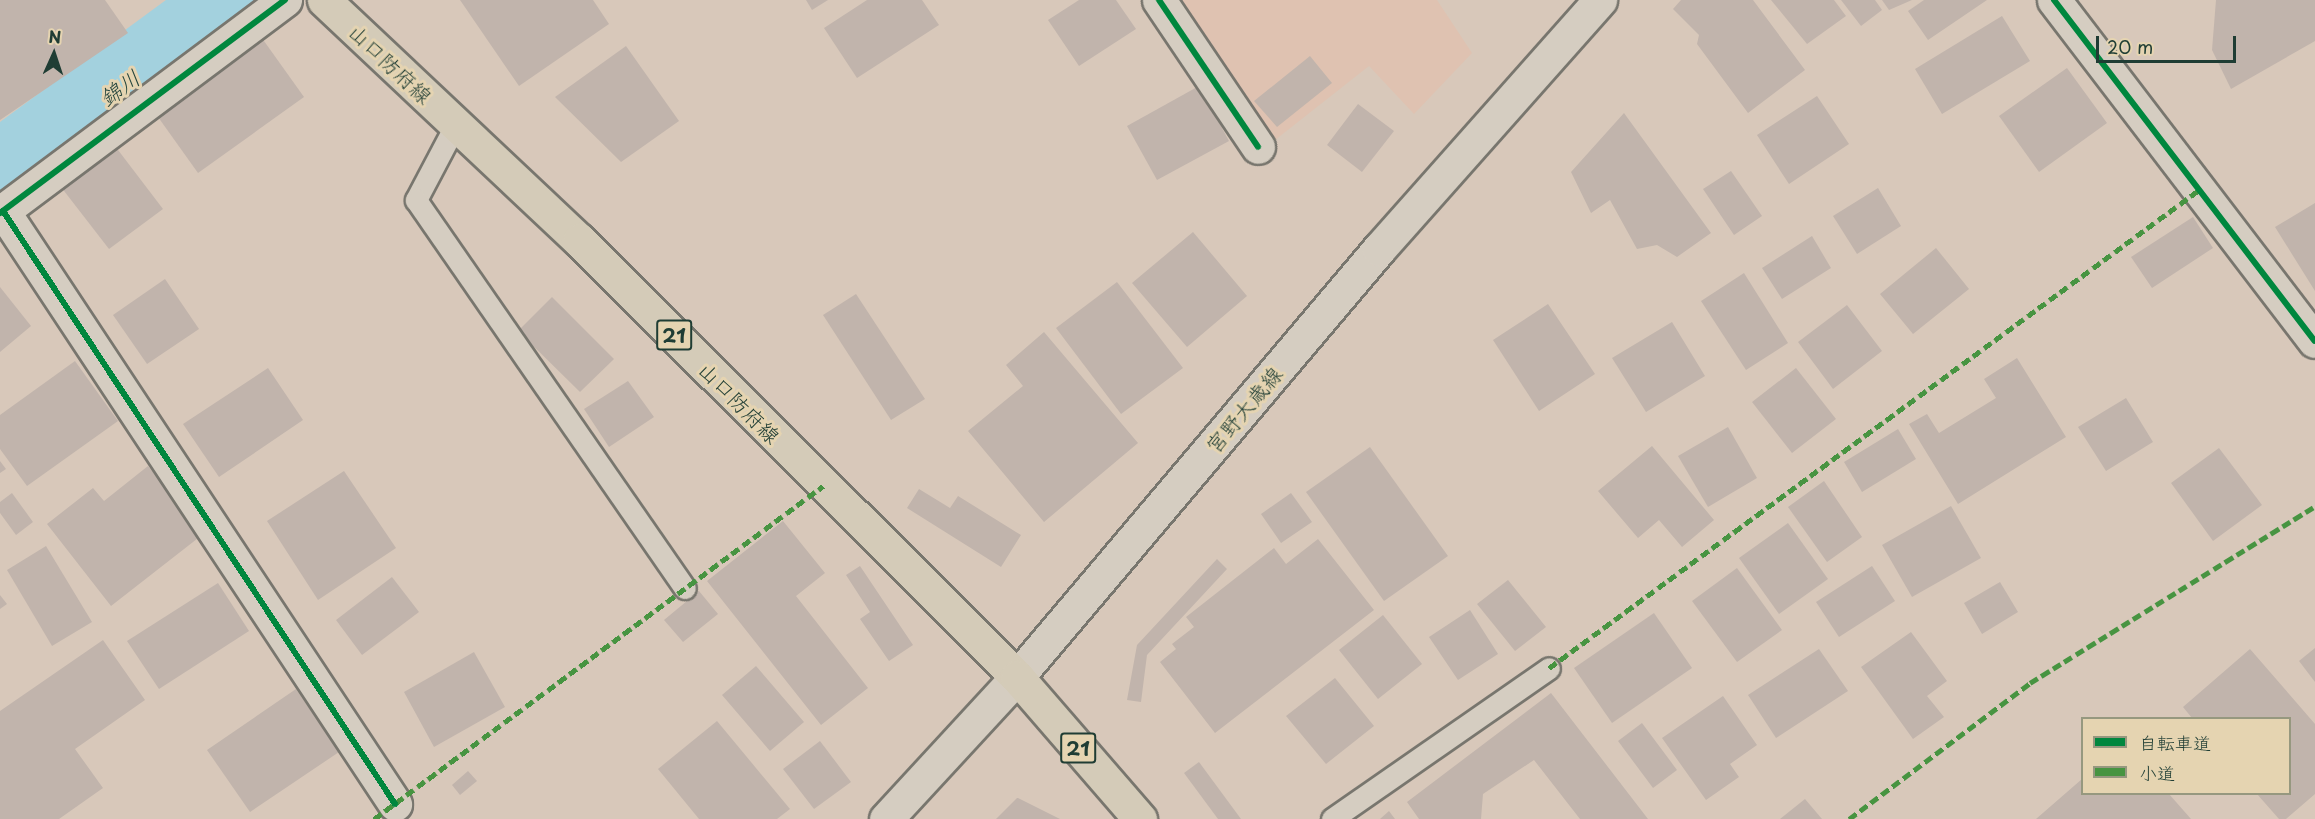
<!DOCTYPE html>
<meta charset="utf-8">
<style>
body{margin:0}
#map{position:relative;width:2315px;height:819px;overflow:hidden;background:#d8c8ba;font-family:"Playpen Sans","Klee One",sans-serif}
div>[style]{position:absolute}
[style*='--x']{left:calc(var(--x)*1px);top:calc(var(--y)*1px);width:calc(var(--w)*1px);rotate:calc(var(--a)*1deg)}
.built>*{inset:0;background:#dfc2b1}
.river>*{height:84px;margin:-42px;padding:0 42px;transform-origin:42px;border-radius:42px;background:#a3d1de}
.building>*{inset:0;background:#c1b4ac}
.roads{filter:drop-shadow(2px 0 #78766e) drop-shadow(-2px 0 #78766e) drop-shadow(0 2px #78766e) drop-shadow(0 -2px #78766e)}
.lane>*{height:21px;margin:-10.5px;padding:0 10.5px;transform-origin:10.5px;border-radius:10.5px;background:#d5cdc1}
.street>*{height:33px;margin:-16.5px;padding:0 16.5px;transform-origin:16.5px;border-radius:16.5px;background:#d5cdc1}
.secondary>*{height:33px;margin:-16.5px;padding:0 16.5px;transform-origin:16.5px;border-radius:16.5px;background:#d5cdc1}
.primary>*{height:33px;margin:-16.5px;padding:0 16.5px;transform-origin:16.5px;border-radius:16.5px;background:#d4cbb8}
.quiet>*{height:4.5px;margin-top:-2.25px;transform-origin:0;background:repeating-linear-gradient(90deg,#479441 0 9px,transparent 0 13.5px)}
.cycleway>*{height:6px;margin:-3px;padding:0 3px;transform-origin:3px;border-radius:3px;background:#00873e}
span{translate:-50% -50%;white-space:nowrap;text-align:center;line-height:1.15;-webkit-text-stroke:6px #e5d4b1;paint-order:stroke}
.shield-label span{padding:2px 4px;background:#e5d4b1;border:2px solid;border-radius:4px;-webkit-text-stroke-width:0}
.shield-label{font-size:20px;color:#1f3d34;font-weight:700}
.street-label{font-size:21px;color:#1f3d34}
.water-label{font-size:22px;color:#24453d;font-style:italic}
.legend{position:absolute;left:2081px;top:717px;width:210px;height:78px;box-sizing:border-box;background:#e5d4b1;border:2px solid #96987f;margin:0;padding:8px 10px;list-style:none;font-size:18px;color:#1f3d34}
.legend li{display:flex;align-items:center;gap:12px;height:30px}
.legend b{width:30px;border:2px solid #96987f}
.north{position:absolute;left:24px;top:24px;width:60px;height:60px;-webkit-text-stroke:4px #e5d4b1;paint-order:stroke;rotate:3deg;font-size:16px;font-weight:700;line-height:24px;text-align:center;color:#1f3d34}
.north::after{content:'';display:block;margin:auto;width:21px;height:27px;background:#1f3d34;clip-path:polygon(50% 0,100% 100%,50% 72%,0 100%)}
.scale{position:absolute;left:2096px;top:36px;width:140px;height:27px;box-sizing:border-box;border:3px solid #1f3d34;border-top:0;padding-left:8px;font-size:18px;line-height:21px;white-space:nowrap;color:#1f3d34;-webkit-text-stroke:4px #e5d4b1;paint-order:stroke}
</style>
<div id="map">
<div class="built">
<div style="clip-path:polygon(1176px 0,1437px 0,1472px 53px,1414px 114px,1369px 66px,1270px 144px)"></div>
</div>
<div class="river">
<div style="--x:0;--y:174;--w:294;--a:-36.3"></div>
</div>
<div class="building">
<div style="clip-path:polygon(0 0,105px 0,128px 33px,0 120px)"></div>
<div style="clip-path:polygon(460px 0,593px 0,609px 24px,519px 86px)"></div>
<div style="clip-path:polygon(806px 0,828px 0,812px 10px)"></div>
<div style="clip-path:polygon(867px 0,922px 0,939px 25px,857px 78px,824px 28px)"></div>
<div style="clip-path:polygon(1079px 0,1116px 0,1136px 29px,1079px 66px,1048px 20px)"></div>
<div style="clip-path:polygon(1681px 0,1753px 0,1805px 70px,1748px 113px,1697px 44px,1699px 35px,1673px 9px)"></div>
<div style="clip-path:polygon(1771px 0,1834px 0,1846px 16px,1807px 44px)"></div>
<div style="clip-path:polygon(1841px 0,1875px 0,1882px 10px,1861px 26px)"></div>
<div style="clip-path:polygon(1882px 0,1912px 0,1889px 10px)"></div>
<div style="clip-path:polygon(1924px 0,1987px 0,1928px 40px,1908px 11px)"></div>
<div style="clip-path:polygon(2216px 0,2315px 0,2315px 41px,2231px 89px,2212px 50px)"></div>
<div style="clip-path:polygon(2002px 16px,2030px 61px,1942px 114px,1915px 69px)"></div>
<div style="clip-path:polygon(259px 34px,304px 97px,198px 173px,153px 110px)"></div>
<div style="clip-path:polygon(626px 46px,679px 121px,621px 162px,555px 97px)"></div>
<div style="clip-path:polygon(1310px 56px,1332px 83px,1277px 127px,1254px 101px)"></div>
<div style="clip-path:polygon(2067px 68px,2107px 123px,2039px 172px,1999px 116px)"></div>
<div style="clip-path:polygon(1199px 86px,1229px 141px,1157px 180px,1127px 126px)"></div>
<div style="clip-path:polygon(1817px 96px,1849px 144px,1789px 184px,1757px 135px)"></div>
<div style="clip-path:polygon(1358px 104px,1394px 131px,1362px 172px,1327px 145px)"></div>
<div style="clip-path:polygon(1624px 113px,1711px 233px,1677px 257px,1657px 245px,1637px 249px,1610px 200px,1591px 213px,1571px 172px)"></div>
<div style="clip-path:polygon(115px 146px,163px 209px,109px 249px,61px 187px)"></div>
<div style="clip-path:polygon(1731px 171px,1762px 216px,1734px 235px,1703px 189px)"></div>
<div style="clip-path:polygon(1878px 188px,1901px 226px,1857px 254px,1833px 216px)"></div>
<div style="clip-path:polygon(2315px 203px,2315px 291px,2275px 227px)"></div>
<div style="clip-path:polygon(2193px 217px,2213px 248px,2152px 288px,2131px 257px)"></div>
<div style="clip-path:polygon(1193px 232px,1247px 296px,1187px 347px,1132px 283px)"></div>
<div style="clip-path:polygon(1812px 236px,1831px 268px,1782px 299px,1762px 268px)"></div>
<div style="clip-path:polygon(1936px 248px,1969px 289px,1913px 334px,1880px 294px)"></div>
<div style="clip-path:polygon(1744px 273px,1788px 343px,1746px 370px,1701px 301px)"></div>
<div style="clip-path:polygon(165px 279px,199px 329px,147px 364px,113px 315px)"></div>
<div style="clip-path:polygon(1117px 282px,1183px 368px,1121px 414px,1056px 328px)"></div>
<div style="clip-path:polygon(0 287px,31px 326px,0 352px)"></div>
<div style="clip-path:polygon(856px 294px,925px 399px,891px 420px,823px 315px)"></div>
<div style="clip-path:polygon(552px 297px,614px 359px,580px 392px,518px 331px)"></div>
<div style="clip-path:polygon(1548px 304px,1595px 374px,1539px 411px,1493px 340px)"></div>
<div style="clip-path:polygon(1847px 305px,1882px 351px,1833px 389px,1798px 342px)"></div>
<div style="clip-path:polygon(1672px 322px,1705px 376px,1646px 412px,1612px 358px)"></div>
<div style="clip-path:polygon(1044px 332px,1138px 443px,1044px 522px,968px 431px,1023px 386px,1006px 365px)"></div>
<div style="clip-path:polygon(2017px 358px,2066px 437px,1958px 504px,1909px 424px,1927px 414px,1939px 433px,1996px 398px,1984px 379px)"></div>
<div style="clip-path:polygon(75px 361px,118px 421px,27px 486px,0 449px,0 415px)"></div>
<div style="clip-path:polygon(268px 368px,303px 420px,219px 477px,183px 424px)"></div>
<div style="clip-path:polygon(1796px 368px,1836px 419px,1792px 453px,1752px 402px)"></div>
<div style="clip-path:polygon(628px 381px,654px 417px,609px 447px,584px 409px)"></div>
<div style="clip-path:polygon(2126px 398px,2153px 442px,2106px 471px,2078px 427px)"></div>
<div style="clip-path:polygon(1728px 427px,1757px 478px,1708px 507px,1678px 456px)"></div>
<div style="clip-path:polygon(1898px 429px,1916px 459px,1862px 492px,1844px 462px)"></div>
<div style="clip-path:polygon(1652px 446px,1714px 520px,1682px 547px,1659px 520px,1638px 538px,1598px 491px)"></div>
<div style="clip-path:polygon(1370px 447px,1448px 556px,1384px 601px,1306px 492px)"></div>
<div style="clip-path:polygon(2219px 448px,2262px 505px,2213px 541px,2171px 483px)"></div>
<div style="clip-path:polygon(0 461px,6px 469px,0 473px)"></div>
<div style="clip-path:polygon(148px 466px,202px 535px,111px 606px,47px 524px,93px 488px,104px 501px)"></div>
<div style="clip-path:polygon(344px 471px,396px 548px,318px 600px,267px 521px)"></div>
<div style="clip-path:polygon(1824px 481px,1862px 537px,1827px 562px,1788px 507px)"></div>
<div style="clip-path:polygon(919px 489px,950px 508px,958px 496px,1021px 535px,1001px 567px,907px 508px)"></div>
<div style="clip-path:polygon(12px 493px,33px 522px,16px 535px,0 513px,0 502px)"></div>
<div style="clip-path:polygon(1291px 493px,1312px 522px,1281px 543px,1261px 514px)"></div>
<div style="clip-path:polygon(1951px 506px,1981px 558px,1912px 597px,1882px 545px)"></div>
<div style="clip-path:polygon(783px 521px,825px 573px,796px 596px,868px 688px,821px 725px,707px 581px)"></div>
<div style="clip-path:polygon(1788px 523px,1828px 579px,1779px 614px,1739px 558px)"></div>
<div style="clip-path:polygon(1318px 539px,1374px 610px,1215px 733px,1160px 662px,1176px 649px,1172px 644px,1194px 627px,1186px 617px,1274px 548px,1286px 564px)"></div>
<div style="clip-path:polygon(46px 546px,92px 622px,52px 646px,7px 570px)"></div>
<div style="clip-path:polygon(1217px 559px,1227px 569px,1147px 655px,1141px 702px,1127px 700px,1137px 645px)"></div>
<div style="clip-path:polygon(860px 566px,913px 645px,889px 661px,860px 619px,870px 612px,846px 575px)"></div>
<div style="clip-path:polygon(1872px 566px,1895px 601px,1839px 637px,1816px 602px)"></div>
<div style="clip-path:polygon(1737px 568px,1782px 630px,1737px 662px,1692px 601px)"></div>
<div style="clip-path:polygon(392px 577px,419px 612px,362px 655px,336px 620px)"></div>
<div style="clip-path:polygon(1508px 580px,1546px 627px,1515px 651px,1477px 604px)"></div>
<div style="clip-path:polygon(2000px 582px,2018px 612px,1982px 634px,1964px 603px)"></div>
<div style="clip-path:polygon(218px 583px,249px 631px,159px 689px,127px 641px)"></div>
<div style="clip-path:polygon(699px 591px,718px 614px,683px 642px,664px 620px)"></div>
<div style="clip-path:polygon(0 595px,7px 604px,0 609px)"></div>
<div style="clip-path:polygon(1470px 610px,1498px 654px,1458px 680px,1429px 637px)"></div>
<div style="clip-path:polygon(1654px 613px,1692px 668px,1612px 723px,1574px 668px)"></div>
<div style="clip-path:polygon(1383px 615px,1422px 664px,1378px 699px,1339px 650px)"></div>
<div style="clip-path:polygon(1911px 632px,1947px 681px,1927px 696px,1944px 717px,1913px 739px,1861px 667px)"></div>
<div style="clip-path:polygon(103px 640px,145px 700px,75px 749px,103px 788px,59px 819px,0 819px,0 711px)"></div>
<div style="clip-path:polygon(2315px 648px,2315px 682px,2299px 661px)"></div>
<div style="clip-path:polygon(1819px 649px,1848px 691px,1776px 738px,1748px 695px)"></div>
<div style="clip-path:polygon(2250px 649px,2315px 724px,2315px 794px,2286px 819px,2279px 819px,2257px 794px,2290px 794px,2290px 718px,2192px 718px,2183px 707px)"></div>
<div style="clip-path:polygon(474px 652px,505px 707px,434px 747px,404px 692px)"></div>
<div style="clip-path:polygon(756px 666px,804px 722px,770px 751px,722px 695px)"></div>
<div style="clip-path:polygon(1335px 678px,1374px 726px,1326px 764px,1286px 716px)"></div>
<div style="clip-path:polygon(296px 689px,339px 752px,250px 812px,207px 750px)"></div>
<div style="clip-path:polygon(1551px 693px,1648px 819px,1580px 819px,1534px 760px,1483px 794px,1481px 819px,1419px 819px,1407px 802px)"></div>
<div style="clip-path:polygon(1723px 696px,1757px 745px,1730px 764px,1739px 777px,1706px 800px,1662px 738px)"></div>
<div style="clip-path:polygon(717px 721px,790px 809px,777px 819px,699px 819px,658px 769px)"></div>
<div style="clip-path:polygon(1642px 723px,1677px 770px,1653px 788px,1618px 741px)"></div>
<div style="clip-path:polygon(820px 741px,851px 782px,814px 809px,783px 769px)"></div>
<div style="clip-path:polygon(1199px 762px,1241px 819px,1218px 819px,1184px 773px)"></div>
<div style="clip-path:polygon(468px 771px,477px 781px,460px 795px,452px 785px)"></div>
<div style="clip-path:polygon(2082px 779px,2082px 794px,2169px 794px,2191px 819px,2036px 819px)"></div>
<div style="clip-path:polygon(1017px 798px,1018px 798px,1060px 819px,996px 819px)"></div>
<div style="clip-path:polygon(1805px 799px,1822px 819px,1780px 819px)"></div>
<div style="clip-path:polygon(1389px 811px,1395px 819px,1380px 819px)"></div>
</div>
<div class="roads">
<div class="lane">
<div style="--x:456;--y:124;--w:86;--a:117.8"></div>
<div style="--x:416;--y:200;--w:472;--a:55.3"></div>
<div style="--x:1332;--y:819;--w:264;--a:-34.8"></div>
</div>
<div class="street">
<div style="--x:1159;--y:0;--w:177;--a:56"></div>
<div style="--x:2054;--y:0;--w:429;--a:52.6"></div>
<div style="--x:3;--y:211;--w:711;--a:56.53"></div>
<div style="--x:0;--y:213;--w:356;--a:-36.8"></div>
</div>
<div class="secondary">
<div style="--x:886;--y:819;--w:193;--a:-47.3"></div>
<div style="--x:1017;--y:677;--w:561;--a:-49.78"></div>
<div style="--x:1379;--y:249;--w:333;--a:-48.4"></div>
</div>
<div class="primary">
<div style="--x:324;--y:0;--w:350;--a:43.3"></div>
<div style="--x:579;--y:240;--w:619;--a:44.93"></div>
<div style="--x:1017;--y:677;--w:188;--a:49.1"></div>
</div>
</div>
<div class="quiet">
<div style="--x:1549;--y:668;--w:807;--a:-36.33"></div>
<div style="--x:374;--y:819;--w:559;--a:-36.56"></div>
<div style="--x:1849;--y:819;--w:226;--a:-36.9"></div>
<div style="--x:2030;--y:683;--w:335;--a:-31.8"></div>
</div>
<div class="cycleway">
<div style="--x:1159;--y:0;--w:177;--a:56"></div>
<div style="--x:2054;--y:0;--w:429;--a:52.6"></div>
<div style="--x:3;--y:211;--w:711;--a:56.53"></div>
<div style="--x:0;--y:213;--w:356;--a:-36.8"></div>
</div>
<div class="shield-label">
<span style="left:674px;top:335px">21</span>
<span style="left:1078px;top:748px">21</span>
</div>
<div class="street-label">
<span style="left:391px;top:63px;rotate:43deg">山口防府線</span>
<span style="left:740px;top:402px;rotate:45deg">山口防府線</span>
<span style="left:1243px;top:409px;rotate:-50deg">宮野大歳線</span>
</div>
<div class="water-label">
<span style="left:119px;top:87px;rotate:-36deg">錦川</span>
</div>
<ul class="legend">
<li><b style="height:8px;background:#00873e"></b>自転車道</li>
<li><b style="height:8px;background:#479441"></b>小道</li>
</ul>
<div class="north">N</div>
<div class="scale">20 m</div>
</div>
